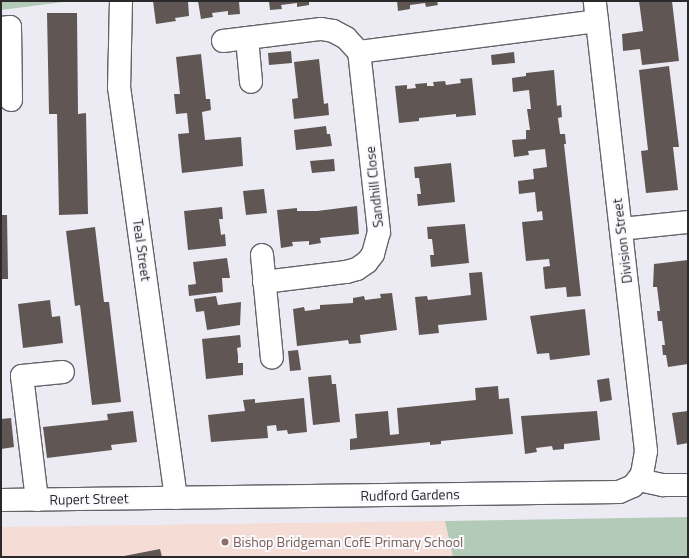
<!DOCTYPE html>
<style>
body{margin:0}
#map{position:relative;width:689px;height:558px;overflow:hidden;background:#ecebf3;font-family:"Titillium Web",sans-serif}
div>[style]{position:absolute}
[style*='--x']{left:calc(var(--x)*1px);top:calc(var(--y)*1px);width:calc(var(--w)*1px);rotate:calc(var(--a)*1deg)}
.education>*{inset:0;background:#f5dcd4}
.green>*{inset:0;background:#b2cab7}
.building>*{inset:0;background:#605755}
.roads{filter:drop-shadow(1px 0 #64636a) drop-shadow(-1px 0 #64636a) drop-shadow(0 1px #64636a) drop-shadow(0 -1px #64636a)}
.minor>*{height:22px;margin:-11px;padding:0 11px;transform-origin:11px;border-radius:11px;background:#fff}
.dots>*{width:11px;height:11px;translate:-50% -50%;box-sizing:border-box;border:2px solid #f9f9fe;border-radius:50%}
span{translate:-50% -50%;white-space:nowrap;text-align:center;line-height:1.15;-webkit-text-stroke:4px #f9f9fe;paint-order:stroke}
.street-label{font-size:14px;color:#2a2a2d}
.education-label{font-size:14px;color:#785e54}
.left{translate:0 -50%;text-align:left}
.frame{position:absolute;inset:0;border:2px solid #2a2a2d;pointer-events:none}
</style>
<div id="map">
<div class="education">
<div style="clip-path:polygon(445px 521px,453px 557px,1px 557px,1px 527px)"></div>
</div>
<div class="green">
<div style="clip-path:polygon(1px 1px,71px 1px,1px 10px)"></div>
<div style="clip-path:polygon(688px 517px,688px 557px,453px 557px,445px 521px)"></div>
</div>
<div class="building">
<div style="clip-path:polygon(153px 1px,188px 1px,189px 16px,175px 18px,176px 21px,156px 24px)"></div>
<div style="clip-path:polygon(198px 1px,239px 1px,240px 14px,228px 15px,228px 11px,212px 13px,213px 17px,201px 19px)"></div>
<div style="clip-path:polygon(269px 1px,309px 1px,309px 5px,297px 7px,297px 3px,281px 5px,282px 9px,270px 10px)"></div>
<div style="clip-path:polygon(397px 1px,437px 1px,438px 5px,426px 7px,425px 3px,410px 5px,410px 9px,398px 11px)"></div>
<div style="clip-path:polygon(639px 1px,672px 1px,679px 61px,642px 65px,640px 49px,623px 51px,622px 34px,643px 31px)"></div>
<div style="clip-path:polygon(47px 13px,77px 13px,78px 114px,86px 113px,88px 214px,59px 215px,57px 114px,49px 114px)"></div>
<div style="clip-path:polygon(291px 51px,292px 63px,269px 65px,268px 53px)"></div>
<div style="clip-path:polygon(514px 52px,515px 63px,492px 65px,491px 55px)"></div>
<div style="clip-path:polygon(201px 54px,206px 99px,210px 99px,211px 110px,202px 112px,205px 140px,241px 137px,243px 166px,182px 173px,178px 134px,189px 133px,187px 113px,176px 114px,174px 94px,180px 94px,176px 57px)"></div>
<div style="clip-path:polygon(319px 59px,324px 104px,328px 103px,329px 115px,294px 119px,292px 99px,298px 98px,294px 62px)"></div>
<div style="clip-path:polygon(669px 66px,679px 147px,673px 147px,678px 190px,646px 193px,641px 151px,648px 150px,639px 70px)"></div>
<div style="clip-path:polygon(554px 70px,557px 106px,561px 105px,562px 117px,558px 118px,560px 134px,565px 134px,566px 144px,564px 144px,581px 296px,567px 297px,566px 287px,545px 289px,543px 267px,550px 266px,549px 259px,526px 261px,522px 222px,543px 220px,542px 211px,537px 212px,535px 192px,519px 194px,518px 181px,534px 179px,533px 169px,547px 167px,545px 149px,528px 151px,529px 155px,514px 157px,512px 140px,526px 139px,526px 130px,530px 130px,527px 109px,531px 109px,529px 90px,513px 92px,512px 78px,526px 76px,526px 73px)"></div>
<div style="clip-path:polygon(472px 78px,476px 115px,456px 117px,456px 114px,419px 118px,419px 121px,399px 123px,395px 86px,407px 85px,407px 89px,416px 88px,415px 84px,427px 83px,427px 86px,434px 86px,433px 82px,445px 81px,446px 85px,461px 83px,460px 79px)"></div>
<div style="clip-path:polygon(326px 126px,327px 134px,330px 134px,332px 146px,296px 150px,294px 130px)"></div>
<div style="clip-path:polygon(334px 159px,335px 171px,312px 173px,310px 161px)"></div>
<div style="clip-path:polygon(451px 163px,455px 202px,418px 206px,417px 194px,421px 194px,419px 178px,415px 178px,414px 167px)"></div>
<div style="clip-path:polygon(264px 189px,267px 213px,246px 215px,243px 191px)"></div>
<div style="clip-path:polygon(357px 206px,359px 234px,320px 238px,321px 243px,309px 245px,309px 241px,292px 242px,293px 246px,281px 248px,277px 210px,297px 208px,297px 211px,317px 211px)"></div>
<div style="clip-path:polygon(222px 207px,223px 219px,219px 219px,221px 235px,225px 234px,226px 246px,188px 250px,184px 211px)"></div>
<div style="clip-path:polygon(1px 215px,7px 215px,8px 279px,1px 279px)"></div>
<div style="clip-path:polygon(465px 224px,469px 263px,431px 267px,430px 255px,434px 255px,432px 239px,428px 239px,427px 227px)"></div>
<div style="clip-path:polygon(95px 227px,104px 302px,109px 302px,121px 402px,92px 405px,80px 305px,75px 306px,66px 231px)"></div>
<div style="clip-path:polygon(227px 258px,230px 278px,222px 278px,223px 292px,189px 296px,188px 285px,196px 284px,193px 262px)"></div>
<div style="clip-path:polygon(688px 260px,688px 364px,668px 367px,666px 355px,663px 355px,662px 345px,665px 345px,662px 321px,658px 321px,657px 311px,660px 311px,657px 287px,653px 287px,654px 264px)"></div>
<div style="clip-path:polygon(482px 272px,487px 320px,438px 325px,439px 333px,419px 335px,415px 297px,427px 296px,428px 300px,471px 295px,469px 273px)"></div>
<div style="clip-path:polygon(392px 293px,397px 330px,360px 335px,361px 343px,349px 344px,348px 340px,297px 346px,293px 309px,304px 307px,305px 311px,320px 309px,320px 305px,353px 303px,353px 298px,364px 296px,365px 300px,381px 298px,380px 294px)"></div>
<div style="clip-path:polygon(216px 296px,218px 305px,241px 302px,240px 325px,207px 330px,204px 311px,196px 312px,194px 299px)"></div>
<div style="clip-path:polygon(50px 300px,52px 317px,60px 316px,63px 343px,23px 348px,18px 304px)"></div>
<div style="clip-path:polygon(585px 309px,590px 355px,550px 360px,549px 353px,537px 354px,530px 316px)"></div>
<div style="clip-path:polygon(240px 335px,241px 347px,237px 348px,238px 356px,238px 363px,243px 363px,243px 375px,206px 379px,202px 339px)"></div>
<div style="clip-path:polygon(298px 350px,301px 370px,290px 371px,288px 351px)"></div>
<div style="clip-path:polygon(331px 375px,332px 384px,336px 384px,340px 422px,313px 425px,308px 377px)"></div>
<div style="clip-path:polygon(609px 378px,612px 400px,600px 402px,597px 380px)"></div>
<div style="clip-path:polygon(498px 386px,499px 399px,509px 398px,513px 434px,441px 441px,441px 444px,430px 445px,430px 442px,350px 450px,350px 439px,357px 438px,355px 414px,388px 411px,390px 435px,399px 434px,397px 408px,476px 400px,475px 388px)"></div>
<div style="clip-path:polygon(304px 398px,307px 432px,288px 434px,287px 430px,277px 431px,276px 425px,267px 426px,268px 438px,211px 442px,208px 415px,245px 411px,243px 400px,255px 399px,255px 403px)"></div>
<div style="clip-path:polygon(133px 411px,137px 442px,111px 445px,112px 450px,47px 458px,43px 427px,108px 420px,107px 414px)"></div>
<div style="clip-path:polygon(597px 411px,600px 440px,564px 444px,564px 449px,553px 450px,552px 446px,536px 448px,537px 452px,525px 454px,521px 416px)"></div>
<div style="clip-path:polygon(688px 411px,688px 443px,677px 445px,672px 413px)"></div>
<div style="clip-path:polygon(11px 418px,14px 447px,1px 449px,1px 419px)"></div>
<div style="clip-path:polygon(160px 549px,162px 557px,124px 557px,124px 556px)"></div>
</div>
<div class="roads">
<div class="minor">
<div style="--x:121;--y:1;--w:86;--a:91.3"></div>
<div style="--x:119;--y:87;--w:415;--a:82.1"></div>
<div style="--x:1;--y:28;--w:9;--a:-6"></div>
<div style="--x:10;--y:27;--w:73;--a:89.2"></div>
<div style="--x:247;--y:38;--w:44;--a:84.8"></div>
<div style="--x:223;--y:41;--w:99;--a:-7"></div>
<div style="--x:321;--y:29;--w:12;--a:9"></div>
<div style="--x:333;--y:31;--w:15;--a:28"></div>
<div style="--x:346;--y:38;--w:19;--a:47"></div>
<div style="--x:621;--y:229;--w:67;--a:-6"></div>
<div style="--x:262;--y:255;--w:103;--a:84.5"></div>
<div style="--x:264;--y:282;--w:83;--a:-7"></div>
<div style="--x:346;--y:272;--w:11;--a:-15"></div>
<div style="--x:357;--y:269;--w:12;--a:-35"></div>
<div style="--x:367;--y:262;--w:10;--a:-53"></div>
<div style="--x:373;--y:254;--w:23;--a:-75"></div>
<div style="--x:379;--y:232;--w:181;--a:-96.3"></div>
<div style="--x:359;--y:52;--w:240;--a:-7.4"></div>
<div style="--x:639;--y:480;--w:25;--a:12"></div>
<div style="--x:663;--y:485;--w:25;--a:0"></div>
<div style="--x:1;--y:500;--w:618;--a:-0.74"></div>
<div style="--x:619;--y:492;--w:15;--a:-23"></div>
<div style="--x:633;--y:486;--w:15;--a:-53"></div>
<div style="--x:642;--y:474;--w:23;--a:-80"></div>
<div style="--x:646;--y:451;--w:453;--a:-96.5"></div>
<div style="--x:37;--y:500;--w:125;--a:-96.9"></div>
<div style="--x:22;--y:376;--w:41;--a:-5.6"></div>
</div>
</div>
<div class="dots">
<div style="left:225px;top:542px;background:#8d6e63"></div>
</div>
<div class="street-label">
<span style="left:374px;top:187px;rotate:-96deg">Sandhill Close</span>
<span style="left:622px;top:241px;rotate:-97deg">Division Street</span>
<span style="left:142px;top:250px;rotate:82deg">Teal Street</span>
<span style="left:410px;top:495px;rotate:-1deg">Rudford Gardens</span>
<span style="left:89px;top:499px;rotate:-1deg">Rupert Street</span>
</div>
<div class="education-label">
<span class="left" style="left:233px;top:542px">Bishop Bridgeman CofE Primary School</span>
</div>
<div class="frame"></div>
</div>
